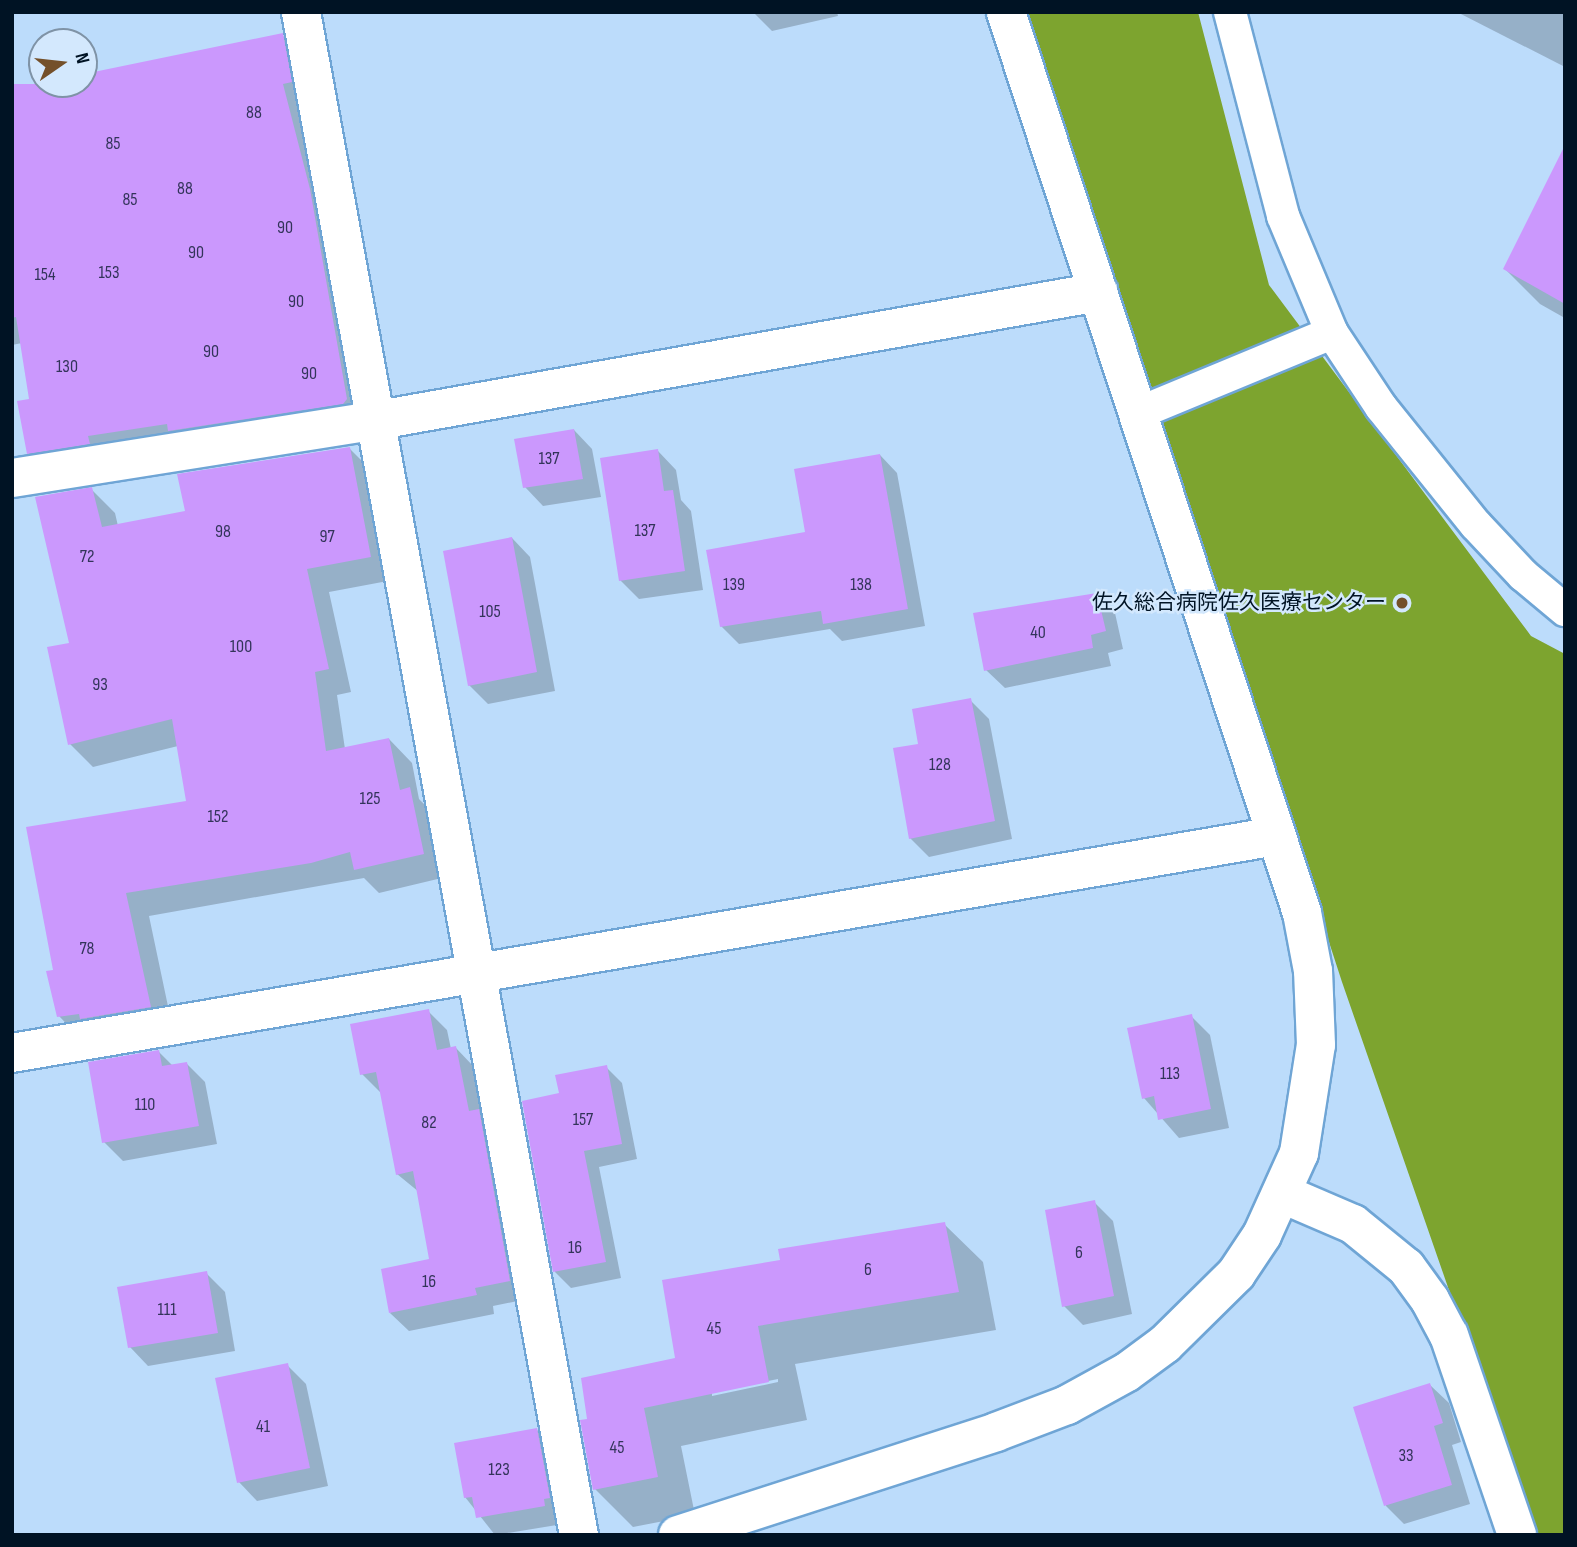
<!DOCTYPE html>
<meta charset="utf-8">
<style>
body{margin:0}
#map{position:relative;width:1577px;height:1547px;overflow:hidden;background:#bcdcfb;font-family:"Sofia Sans Condensed","Noto Sans JP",sans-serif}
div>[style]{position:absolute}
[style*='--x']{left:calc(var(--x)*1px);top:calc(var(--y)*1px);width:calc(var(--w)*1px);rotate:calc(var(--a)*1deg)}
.forest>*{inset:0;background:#7da42f}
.shadow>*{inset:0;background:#0003}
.building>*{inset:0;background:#cb98fd}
.roads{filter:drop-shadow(2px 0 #6fa5d5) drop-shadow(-2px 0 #6fa5d5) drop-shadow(0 2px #6fa5d5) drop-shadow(0 -2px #6fa5d5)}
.lane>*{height:32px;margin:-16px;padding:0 16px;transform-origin:16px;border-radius:16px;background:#fff}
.street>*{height:38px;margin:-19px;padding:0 19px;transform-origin:19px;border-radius:19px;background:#fff}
.secondary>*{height:38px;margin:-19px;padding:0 19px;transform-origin:19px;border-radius:19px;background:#fff}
.dots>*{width:19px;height:19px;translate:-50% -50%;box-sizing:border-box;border:4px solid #d3e8fd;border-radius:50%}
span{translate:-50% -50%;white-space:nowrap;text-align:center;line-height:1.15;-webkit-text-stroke:5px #d3e8fd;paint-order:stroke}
.number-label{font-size:18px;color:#33345a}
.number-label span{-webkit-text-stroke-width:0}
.poi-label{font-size:21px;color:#001324}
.right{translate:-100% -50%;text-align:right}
.frame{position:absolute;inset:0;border:14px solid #001324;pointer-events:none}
.north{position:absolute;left:28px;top:28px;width:70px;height:70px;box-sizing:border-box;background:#d3e8fd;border:2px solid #7f93a6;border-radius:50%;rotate:76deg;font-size:19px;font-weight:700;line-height:28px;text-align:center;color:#001324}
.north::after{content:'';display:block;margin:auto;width:24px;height:32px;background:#74502a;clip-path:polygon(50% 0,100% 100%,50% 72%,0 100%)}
</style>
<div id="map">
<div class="forest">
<div style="clip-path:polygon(1027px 12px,1198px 12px,1269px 285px,1531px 636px,1565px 654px,1565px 1535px,1534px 1535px,1342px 982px)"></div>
</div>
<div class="shadow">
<div style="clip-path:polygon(837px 12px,838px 16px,772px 31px,753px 12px)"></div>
<div style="clip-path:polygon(1457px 12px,1565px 12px,1565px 67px)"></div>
<div style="clip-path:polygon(282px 35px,306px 59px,367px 427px,52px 477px,28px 453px,31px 400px,22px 343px,12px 345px,12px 89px,42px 83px,84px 84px,84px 75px)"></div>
<div style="clip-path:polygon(1565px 149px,1565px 323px,1563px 317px,1540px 304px,1505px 269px)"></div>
<div style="clip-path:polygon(574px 430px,592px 449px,601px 497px,543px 506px,525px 487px)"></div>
<div style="clip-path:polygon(350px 449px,373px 472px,393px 580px,329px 592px,351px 692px,337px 695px,345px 749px,389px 739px,412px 763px,419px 799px,433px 813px,446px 877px,379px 893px,364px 878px,149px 916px,173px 1030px,82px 1040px,59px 1016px,55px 971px,188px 802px,178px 746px,93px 767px,70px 744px,71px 644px,91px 489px,115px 513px,118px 526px,187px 512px)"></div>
<div style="clip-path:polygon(658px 451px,676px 470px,681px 500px,691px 511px,703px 590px,639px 599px,620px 580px)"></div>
<div style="clip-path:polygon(880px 455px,897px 473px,925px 626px,842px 641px,830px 629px,739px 644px,721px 626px)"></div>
<div style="clip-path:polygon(512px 538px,530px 557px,555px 691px,488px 704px,469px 685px)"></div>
<div style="clip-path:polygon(1097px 594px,1115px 613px,1123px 649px,1108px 653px,1111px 666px,1005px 688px,986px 670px)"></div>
<div style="clip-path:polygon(970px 700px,989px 719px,1012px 839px,929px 857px,910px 838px,920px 745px)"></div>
<div style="clip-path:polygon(428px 1011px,447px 1030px,451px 1049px,456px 1048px,474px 1067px,528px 1299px,493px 1306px,494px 1314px,409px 1331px,390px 1313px,431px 1261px,419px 1192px,397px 1174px,381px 1093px,362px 1074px)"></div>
<div style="clip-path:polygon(1191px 1016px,1210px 1035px,1229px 1128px,1179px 1138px,1144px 1098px)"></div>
<div style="clip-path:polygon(159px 1052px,173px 1066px,187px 1064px,205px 1082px,217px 1144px,123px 1161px,104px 1142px)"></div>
<div style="clip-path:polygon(606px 1067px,622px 1083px,637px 1159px,599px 1167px,621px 1278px,571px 1288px,555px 1272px,561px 1095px)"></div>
<div style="clip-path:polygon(1094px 1202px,1113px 1221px,1132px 1314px,1083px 1325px,1064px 1306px)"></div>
<div style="clip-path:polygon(evenodd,944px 1224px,983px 1262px,996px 1330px,795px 1364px,807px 1420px,681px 1446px,695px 1515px,633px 1527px,595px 1489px,589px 1420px,677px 1359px,782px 1262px,944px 1224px,778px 1379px,778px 1382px,712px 1396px,712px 1392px,778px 1379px)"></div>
<div style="clip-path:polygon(206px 1273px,225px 1292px,235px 1351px,148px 1366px,130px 1347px)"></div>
<div style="clip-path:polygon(287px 1365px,306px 1384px,328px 1486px,257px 1501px,239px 1482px)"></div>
<div style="clip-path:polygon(1430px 1385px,1449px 1403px,1461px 1442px,1452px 1445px,1470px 1504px,1404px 1524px,1386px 1506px,1355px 1408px)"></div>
<div style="clip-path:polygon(537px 1430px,555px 1449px,563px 1524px,495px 1535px,465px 1497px)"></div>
</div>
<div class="building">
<div style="clip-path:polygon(283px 33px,292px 82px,283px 84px,310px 189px,347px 399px,343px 404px,168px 431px,167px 424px,88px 436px,90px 444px,27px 454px,17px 401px,29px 399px,16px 317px,12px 318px,12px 84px,84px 84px,84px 74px)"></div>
<div style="clip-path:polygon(1565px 145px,1565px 304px,1503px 269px)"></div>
<div style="clip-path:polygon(574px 429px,583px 479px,523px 488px,514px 439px)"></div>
<div style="clip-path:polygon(350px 447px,371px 557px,307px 569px,329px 669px,315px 672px,326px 751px,389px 738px,400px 790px,410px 787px,424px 854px,354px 870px,350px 852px,311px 863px,126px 893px,151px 1007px,80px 1019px,79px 1014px,57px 1017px,46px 971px,53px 970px,26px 827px,186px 801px,172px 719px,68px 745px,47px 647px,69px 643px,35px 497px,92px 487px,102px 527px,185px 511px,177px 474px)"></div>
<div style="clip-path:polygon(658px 449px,664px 491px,673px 490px,685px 571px,619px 581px,600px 458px)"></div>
<div style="clip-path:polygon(880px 454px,908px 609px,823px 624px,821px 611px,720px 627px,706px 550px,805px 532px,794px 469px)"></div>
<div style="clip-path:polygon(512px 537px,537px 672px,468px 686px,443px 551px)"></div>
<div style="clip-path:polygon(1097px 593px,1106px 631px,1091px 635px,1093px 648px,984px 671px,973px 613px)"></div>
<div style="clip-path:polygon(971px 698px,995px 821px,909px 839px,893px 748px,918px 744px,912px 709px)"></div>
<div style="clip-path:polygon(429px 1009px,437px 1050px,456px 1046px,469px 1111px,479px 1109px,510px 1281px,475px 1288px,477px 1295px,389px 1313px,381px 1269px,429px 1259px,413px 1171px,396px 1175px,376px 1072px,360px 1075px,350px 1024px)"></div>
<div style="clip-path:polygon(1192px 1014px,1211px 1109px,1158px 1120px,1154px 1096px,1142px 1099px,1127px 1028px)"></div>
<div style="clip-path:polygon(159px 1050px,162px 1066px,187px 1062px,199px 1126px,102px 1143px,88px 1062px)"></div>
<div style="clip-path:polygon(607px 1065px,622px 1144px,584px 1151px,606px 1262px,553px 1272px,522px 1101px,559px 1093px,555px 1075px)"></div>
<div style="clip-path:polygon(1095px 1200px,1114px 1296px,1062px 1307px,1045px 1210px)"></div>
<div style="clip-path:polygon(945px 1222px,959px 1292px,758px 1326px,769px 1382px,644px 1408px,658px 1477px,593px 1490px,580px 1420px,587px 1419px,581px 1378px,675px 1358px,662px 1280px,780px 1260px,778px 1249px)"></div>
<div style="clip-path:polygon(207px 1271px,218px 1333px,128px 1348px,117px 1287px)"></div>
<div style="clip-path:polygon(288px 1363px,310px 1468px,237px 1483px,215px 1378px)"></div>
<div style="clip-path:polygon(1430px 1383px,1443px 1423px,1434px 1426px,1452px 1485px,1384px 1506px,1353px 1407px)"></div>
<div style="clip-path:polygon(537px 1428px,550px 1498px,544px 1499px,545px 1506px,476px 1518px,472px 1497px,464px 1498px,454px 1443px)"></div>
</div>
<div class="roads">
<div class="lane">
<div style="--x:1230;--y:12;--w:211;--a:75.4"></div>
<div style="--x:1283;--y:216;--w:127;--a:67.3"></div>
<div style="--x:1332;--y:333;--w:89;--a:56.5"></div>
<div style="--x:1381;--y:407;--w:151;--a:51.2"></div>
<div style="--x:1476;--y:525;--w:69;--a:46.8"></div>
<div style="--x:1523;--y:575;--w:55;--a:39.8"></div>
<div style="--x:1136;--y:414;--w:212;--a:-22.5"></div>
</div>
<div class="street">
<div style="--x:301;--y:12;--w:1548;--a:79.66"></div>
<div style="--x:12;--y:478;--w:365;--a:-9"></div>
<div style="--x:373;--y:421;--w:737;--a:-10.08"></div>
<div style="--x:12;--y:1053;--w:1282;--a:-9.74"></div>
<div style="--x:1283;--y:1194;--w:76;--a:23.2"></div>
<div style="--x:1353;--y:1224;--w:68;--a:39.1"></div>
<div style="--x:1406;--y:1267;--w:41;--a:54"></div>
<div style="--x:1430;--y:1300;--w:40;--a:62"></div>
<div style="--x:1449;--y:1335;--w:211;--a:71.2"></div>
</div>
<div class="secondary">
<div style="--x:678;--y:1535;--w:334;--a:-17.9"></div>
<div style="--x:996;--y:1432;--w:76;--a:-20.8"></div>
<div style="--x:1067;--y:1405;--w:68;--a:-28.8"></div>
<div style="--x:1127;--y:1372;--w:47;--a:-36.4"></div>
<div style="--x:1165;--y:1344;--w:100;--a:-44.6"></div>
<div style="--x:1236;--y:1274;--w:47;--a:-56.3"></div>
<div style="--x:1262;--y:1235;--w:90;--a:-65.7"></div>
<div style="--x:1299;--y:1153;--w:109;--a:-81.1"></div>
<div style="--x:1316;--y:1045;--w:74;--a:-92.3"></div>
<div style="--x:1313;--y:971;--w:59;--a:-100.7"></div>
<div style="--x:1302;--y:913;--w:948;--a:-108.19"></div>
</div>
</div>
<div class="dots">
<div style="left:1402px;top:603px;background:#74502a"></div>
</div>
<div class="number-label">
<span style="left:254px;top:113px">88</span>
<span style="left:113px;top:144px">85</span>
<span style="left:185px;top:189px">88</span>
<span style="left:130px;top:200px">85</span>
<span style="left:285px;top:228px">90</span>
<span style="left:196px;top:253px">90</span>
<span style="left:109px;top:273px">153</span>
<span style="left:45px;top:275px">154</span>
<span style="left:296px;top:302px">90</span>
<span style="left:211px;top:352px">90</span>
<span style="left:67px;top:367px">130</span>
<span style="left:309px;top:374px">90</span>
<span style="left:549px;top:459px">137</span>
<span style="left:645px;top:531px">137</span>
<span style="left:223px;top:532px">98</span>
<span style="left:327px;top:537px">97</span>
<span style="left:87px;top:557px">72</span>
<span style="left:734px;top:585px">139</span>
<span style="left:861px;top:585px">138</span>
<span style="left:490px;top:612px">105</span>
<span style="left:1038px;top:633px">40</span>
<span style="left:241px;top:647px">100</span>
<span style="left:100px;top:685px">93</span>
<span style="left:940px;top:765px">128</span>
<span style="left:370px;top:799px">125</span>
<span style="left:218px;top:817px">152</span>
<span style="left:87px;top:949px">78</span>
<span style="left:1170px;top:1074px">113</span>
<span style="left:145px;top:1105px">110</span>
<span style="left:583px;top:1120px">157</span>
<span style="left:429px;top:1123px">82</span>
<span style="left:575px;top:1248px">16</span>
<span style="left:1079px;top:1253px">6</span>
<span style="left:868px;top:1270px">6</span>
<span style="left:429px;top:1282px">16</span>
<span style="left:167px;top:1310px">111</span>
<span style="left:714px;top:1329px">45</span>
<span style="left:263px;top:1427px">41</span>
<span style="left:617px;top:1448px">45</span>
<span style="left:1406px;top:1456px">33</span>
<span style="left:499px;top:1470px">123</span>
</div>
<div class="poi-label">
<span class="right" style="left:1386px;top:603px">佐久総合病院佐久医療センター</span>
</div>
<div class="frame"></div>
<div class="north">N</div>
</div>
